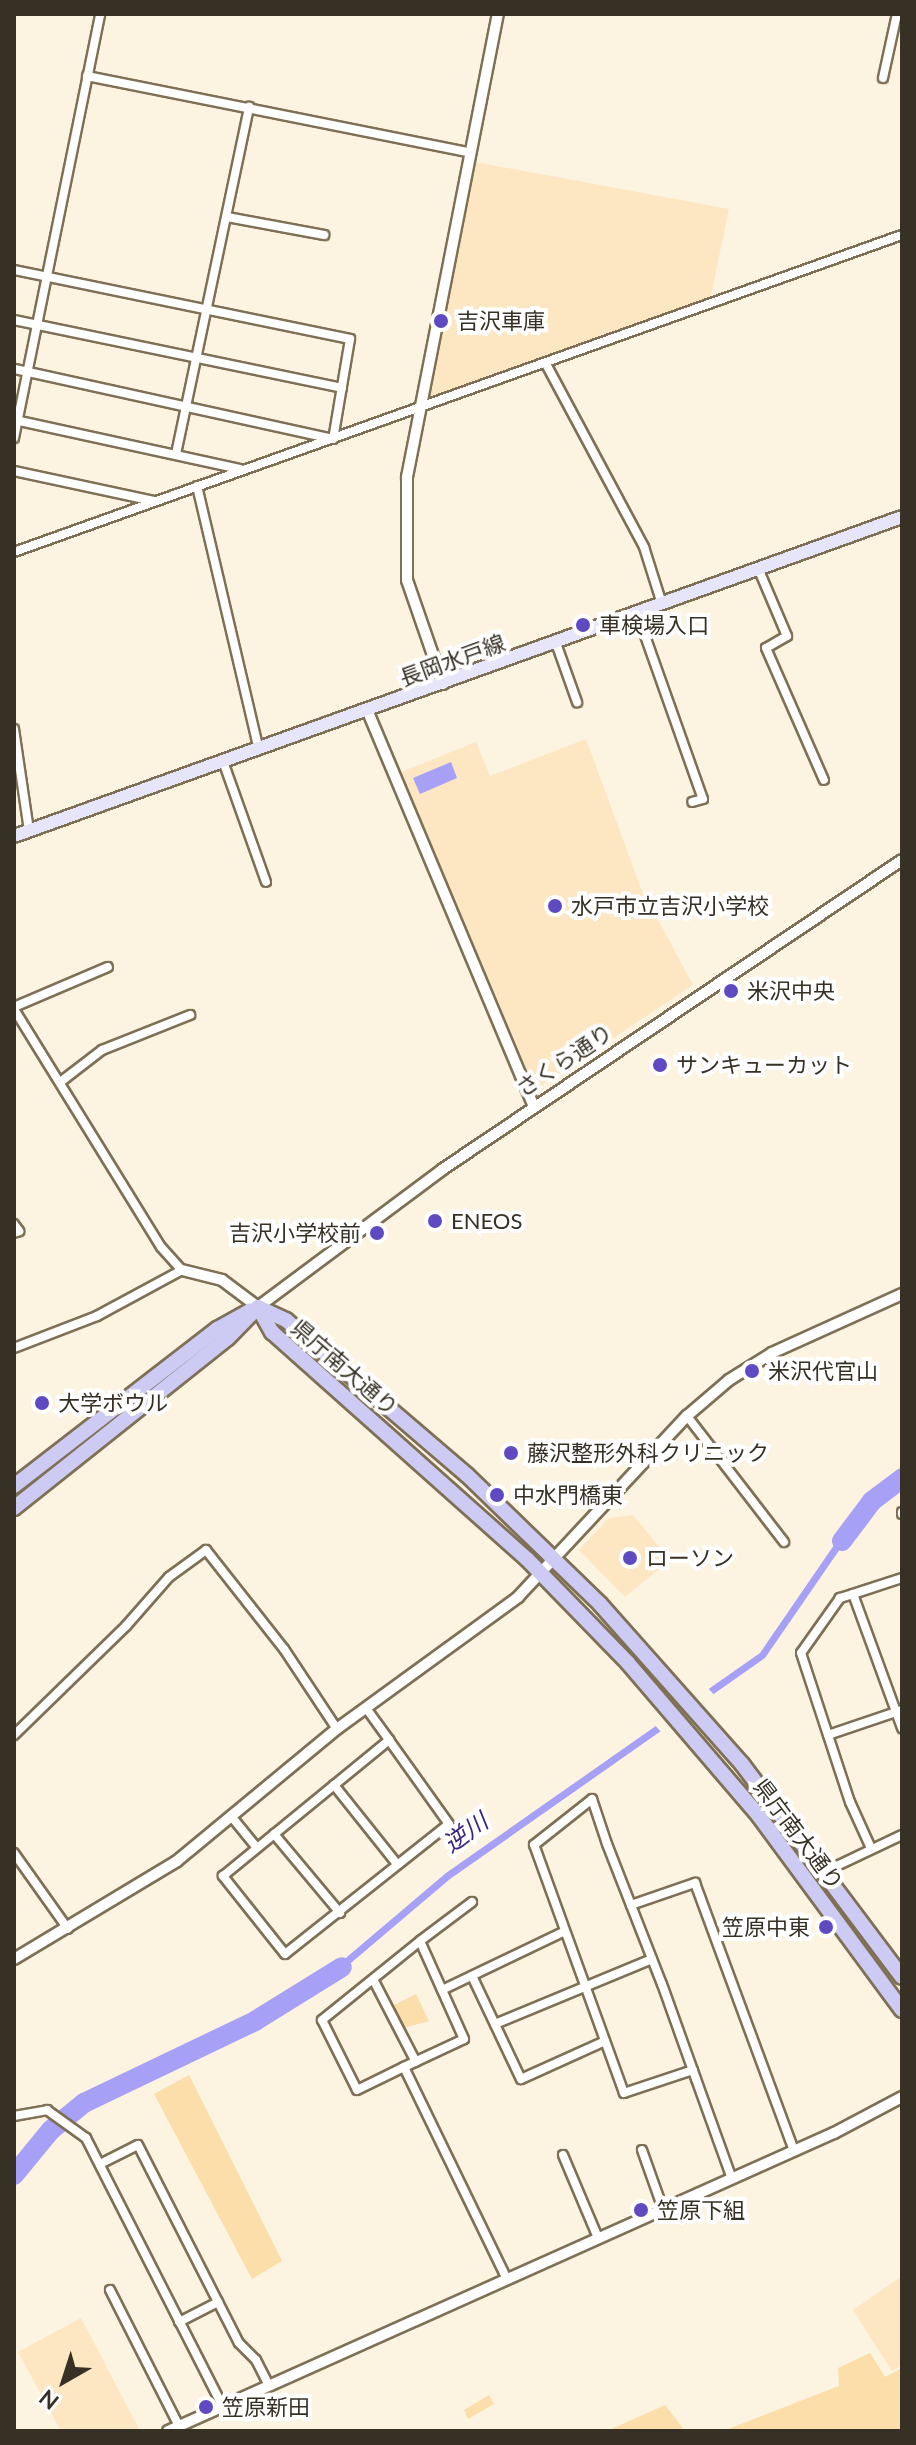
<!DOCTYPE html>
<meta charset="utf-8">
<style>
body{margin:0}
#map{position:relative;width:916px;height:2445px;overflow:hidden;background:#fdf3e1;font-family:Lato,"Noto Sans JP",sans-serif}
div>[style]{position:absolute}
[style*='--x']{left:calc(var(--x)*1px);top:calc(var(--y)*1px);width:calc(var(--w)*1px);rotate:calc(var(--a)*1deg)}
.built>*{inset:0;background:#fce7c2}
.green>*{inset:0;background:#fbdea9}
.water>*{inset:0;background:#a7a0f7}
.pier>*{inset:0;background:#fdf3e1}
.river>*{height:20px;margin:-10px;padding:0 10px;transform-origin:10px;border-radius:10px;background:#a7a0f7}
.roads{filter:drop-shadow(2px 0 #7f7055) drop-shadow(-2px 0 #7f7055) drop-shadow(0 2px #7f7055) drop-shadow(0 -2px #7f7055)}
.minor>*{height:8px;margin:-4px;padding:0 4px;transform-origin:4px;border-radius:4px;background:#fff}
.tertiary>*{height:10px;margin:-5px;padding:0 5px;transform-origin:5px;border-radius:5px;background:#fff}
.secondary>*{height:12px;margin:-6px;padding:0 6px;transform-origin:6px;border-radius:6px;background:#e6e5f9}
.primary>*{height:14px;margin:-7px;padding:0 7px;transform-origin:7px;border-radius:7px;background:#cdcbf4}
.dots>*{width:22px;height:22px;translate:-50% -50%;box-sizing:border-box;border:4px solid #fff;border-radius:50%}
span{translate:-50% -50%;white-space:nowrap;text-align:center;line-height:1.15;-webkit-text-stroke:8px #fff;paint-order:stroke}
.poi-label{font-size:22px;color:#373125}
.left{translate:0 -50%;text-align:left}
.right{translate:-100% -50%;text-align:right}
.street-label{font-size:22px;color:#373125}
.water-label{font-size:24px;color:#3b2386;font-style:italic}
.frame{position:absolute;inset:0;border:16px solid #373125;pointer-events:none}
.north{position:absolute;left:24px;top:2341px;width:80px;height:80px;-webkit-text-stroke:6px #fff;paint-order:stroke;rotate:219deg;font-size:22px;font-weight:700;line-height:32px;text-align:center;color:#373125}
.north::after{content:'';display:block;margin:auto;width:28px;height:36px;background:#373125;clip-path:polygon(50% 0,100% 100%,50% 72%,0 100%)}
</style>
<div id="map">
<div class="built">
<div style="clip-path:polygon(475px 162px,729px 209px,710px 300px,429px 403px,425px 400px)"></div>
<div style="clip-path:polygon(586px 739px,640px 886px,693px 985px,541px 1086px,532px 1081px,401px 772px,476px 742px,490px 776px)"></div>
<div style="clip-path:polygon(633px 1515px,670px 1560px,625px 1597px,579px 1550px,609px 1518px)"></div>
<div style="clip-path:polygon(902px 2276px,902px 2365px,892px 2371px,853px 2310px)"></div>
<div style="clip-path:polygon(81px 2318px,140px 2431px,61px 2431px,18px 2352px)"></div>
</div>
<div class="green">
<div style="clip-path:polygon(416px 1994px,429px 2021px,403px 2028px,392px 2006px)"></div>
<div style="clip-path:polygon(189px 2075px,282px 2261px,252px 2279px,154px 2094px)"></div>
<div style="clip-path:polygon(870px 2353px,885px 2377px,902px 2368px,902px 2431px,723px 2431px,839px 2386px,838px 2368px)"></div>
<div style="clip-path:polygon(489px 2395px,494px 2404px,468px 2419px,464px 2410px)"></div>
<div style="clip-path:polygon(665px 2405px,685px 2431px,607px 2431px)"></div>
</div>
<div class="water">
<div style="clip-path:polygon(451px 762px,457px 778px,420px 794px,413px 778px)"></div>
<div style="clip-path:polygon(854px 1516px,860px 1520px,765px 1658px,450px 1879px,325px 1985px,321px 1979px,446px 1873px,760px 1653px)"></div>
</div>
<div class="pier">
<div style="clip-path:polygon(707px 1687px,717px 1698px,662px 1733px,652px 1722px)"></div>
</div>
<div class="river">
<div style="--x:842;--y:1541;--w:50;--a:-53.1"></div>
<div style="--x:872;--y:1501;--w:38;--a:-37"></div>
<div style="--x:14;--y:2175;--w:58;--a:-50.6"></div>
<div style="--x:51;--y:2130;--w:43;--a:-39.3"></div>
<div style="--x:84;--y:2103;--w:190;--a:-25.6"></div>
<div style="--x:255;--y:2021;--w:102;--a:-31.8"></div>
</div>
<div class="roads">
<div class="minor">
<div style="--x:87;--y:76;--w:389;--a:11.3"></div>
<div style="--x:883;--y:78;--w:66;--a:-77.7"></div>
<div style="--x:227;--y:217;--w:99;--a:10.5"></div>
<div style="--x:14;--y:270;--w:343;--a:11.6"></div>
<div style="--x:350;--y:339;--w:101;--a:99.6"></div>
<div style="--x:333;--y:439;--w:327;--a:-167.6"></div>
<div style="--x:14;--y:320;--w:335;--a:11.7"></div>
<div style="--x:546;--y:364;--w:208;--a:61.8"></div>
<div style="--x:644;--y:547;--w:60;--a:72.5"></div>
<div style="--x:15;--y:420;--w:230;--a:12.3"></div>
<div style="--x:14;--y:438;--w:433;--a:-78.5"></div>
<div style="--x:176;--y:454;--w:355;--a:-78.1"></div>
<div style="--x:14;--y:471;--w:143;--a:12.1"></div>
<div style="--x:197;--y:486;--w:271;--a:76.8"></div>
<div style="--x:14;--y:552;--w:943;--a:-19.65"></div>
<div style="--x:758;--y:568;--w:74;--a:66.9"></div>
<div style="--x:787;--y:636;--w:24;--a:150"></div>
<div style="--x:766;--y:648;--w:144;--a:66.3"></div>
<div style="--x:637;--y:613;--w:197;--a:70.5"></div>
<div style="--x:703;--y:799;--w:11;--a:165"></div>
<div style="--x:556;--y:643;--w:63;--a:70.4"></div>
<div style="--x:14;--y:729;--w:103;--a:81.6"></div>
<div style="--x:224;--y:764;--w:125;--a:70.4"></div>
<div style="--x:14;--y:1007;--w:102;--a:-23.1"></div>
<div style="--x:14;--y:1009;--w:280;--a:58.3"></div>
<div style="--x:161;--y:1247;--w:31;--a:48"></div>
<div style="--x:182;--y:1270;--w:97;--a:151.6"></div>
<div style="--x:97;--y:1316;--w:89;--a:158.9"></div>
<div style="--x:63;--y:1080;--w:49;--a:-37.6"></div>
<div style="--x:102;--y:1050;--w:95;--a:-21.7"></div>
<div style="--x:14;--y:1224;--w:9;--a:54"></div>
<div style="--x:19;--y:1231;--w:5;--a:158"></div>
<div style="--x:687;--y:1416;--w:159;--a:52.4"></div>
<div style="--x:902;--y:1512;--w:2;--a:90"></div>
<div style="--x:902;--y:1578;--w:52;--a:161.9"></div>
<div style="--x:853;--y:1594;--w:143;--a:69.9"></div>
<div style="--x:853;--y:1594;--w:14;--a:163"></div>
<div style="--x:840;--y:1598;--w:67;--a:125.3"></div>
<div style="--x:801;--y:1653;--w:157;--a:71.8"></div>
<div style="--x:850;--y:1802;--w:48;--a:65.6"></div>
<div style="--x:366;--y:1708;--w:39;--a:54"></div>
<div style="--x:389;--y:1740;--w:103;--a:54.5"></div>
<div style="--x:449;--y:1824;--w:209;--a:141.6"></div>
<div style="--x:285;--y:1954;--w:100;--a:-128.5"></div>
<div style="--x:223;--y:1876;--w:215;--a:-39.3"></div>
<div style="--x:14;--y:1735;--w:156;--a:-44.2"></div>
<div style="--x:126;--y:1626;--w:65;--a:-48.7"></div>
<div style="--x:169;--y:1577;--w:46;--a:-36.1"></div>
<div style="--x:206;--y:1550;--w:126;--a:51.8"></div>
<div style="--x:284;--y:1649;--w:96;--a:56.5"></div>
<div style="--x:828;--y:1735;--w:78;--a:-18.7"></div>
<div style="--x:334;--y:1785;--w:101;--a:51.4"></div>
<div style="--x:231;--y:1816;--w:41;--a:50.9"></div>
<div style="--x:274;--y:1834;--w:103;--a:50.1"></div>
<div style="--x:14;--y:1853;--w:93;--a:54.6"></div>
<div style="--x:824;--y:1872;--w:86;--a:-25.4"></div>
<div style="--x:631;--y:1905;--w:68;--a:-19"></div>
<div style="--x:695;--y:1883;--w:286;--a:69.7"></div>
<div style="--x:420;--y:1941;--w:65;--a:-36.9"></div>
<div style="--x:472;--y:1976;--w:114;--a:64.6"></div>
<div style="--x:521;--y:2079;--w:92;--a:-24.3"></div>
<div style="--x:374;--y:1981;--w:91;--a:62.6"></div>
<div style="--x:442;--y:1990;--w:136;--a:-25.6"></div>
<div style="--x:495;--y:2024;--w:170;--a:-22.5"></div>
<div style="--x:404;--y:2067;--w:66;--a:-25"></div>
<div style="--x:464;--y:2039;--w:107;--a:-114.2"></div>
<div style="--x:420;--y:1941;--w:126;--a:141.1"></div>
<div style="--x:322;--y:2020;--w:78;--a:63.4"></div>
<div style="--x:357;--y:2090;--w:52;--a:-26.1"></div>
<div style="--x:404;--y:2067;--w:236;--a:64.1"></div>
<div style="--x:693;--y:2070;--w:73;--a:161.6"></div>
<div style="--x:624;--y:2093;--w:264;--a:-109.9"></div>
<div style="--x:534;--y:1845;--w:74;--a:-38.4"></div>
<div style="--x:592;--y:1799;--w:47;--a:71.6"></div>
<div style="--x:607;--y:1844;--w:150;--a:68.6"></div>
<div style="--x:662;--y:1984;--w:101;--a:70.3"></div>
<div style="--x:696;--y:2079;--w:106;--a:70.2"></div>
<div style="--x:14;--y:2116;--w:34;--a:-10"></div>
<div style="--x:47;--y:2110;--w:48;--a:35.7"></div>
<div style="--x:86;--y:2138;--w:302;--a:63"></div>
<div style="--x:642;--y:2150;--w:63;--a:70.4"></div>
<div style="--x:563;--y:2155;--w:90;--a:67.1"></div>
<div style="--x:100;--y:2164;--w:42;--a:-26.6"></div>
<div style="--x:138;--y:2145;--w:222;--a:63"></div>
<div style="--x:239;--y:2343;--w:24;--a:45"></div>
<div style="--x:256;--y:2360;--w:29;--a:63"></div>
<div style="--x:110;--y:2290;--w:153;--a:63.1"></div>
<div style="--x:179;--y:2322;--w:44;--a:-27.1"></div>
</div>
<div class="tertiary">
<div style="--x:443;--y:684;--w:110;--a:-109.1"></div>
<div style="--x:407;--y:580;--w:103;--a:-90"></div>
<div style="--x:407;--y:477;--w:472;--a:-78.9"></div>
<div style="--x:368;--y:712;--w:428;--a:67.2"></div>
<div style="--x:182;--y:1270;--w:41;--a:14"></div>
<div style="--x:222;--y:1280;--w:45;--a:36.9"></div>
<div style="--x:258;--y:1307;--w:231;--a:-36.7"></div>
<div style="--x:443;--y:1169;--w:553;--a:-33.95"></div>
<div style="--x:14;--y:1959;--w:190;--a:-31"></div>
<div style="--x:177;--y:1861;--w:209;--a:-39.6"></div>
<div style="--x:338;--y:1728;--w:223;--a:-36"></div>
<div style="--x:518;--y:1597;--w:248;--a:-47"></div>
<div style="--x:687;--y:1416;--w:55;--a:-40.6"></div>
<div style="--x:729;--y:1380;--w:51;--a:-32.1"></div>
<div style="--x:772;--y:1353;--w:143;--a:-24.4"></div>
<div style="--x:168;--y:2431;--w:730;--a:-24.11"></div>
<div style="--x:834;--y:2133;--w:77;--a:-27.9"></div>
</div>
<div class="secondary">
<div style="--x:14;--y:836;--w:944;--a:-19.76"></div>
</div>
<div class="primary">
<div style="--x:258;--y:1307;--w:29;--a:61"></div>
<div style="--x:272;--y:1332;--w:341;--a:41.7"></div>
<div style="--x:527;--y:1559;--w:145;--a:45.8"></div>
<div style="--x:628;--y:1663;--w:201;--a:49.4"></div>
<div style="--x:759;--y:1816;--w:241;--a:53.6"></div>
<div style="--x:258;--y:1307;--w:31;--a:25"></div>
<div style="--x:286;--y:1320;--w:238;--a:40.6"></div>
<div style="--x:467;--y:1475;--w:185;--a:44.1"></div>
<div style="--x:600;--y:1604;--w:214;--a:48.4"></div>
<div style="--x:742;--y:1764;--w:266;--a:53.1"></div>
<div style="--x:14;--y:1486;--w:257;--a:-37.7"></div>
<div style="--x:217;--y:1329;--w:38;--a:-29"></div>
<div style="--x:14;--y:1508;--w:273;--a:-38.5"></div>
<div style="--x:228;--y:1338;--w:43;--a:-45.9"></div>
</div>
</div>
<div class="dots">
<div style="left:441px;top:321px;background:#604ac2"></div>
<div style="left:583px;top:625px;background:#604ac2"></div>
<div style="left:555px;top:906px;background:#604ac2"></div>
<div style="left:731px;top:991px;background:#604ac2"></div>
<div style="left:660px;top:1065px;background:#604ac2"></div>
<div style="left:435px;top:1221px;background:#604ac2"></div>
<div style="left:377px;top:1233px;background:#604ac2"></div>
<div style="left:752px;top:1371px;background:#604ac2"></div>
<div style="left:42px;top:1403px;background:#604ac2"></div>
<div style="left:511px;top:1453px;background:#604ac2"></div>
<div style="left:497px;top:1495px;background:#604ac2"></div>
<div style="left:630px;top:1558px;background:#604ac2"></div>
<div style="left:826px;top:1927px;background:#604ac2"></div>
<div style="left:641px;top:2210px;background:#604ac2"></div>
<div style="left:206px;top:2407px;background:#604ac2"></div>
</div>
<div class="poi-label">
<span class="left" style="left:457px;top:321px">吉沢車庫</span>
<span class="left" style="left:599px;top:625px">車検場入口</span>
<span class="left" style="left:571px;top:906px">水戸市立吉沢小学校</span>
<span class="left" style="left:747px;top:991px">米沢中央</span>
<span class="left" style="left:676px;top:1065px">サンキューカット</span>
<span class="left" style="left:451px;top:1221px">ENEOS</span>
<span class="right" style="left:361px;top:1233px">吉沢小学校前</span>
<span class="left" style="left:768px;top:1371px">米沢代官山</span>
<span class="left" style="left:58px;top:1403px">大学ボウル</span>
<span class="left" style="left:527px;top:1453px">藤沢整形外科クリニック</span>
<span class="left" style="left:513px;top:1495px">中水門橋東</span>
<span class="left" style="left:646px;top:1558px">ローソン</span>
<span class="right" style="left:810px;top:1927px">笠原中東</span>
<span class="left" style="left:657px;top:2210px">笠原下組</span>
<span class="left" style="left:222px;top:2407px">笠原新田</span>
</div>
<div class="street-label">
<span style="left:452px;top:660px;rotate:-20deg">長岡水戸線</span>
<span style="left:564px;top:1060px;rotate:-34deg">さくら通り</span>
<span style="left:345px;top:1367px;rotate:41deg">県庁南大通り</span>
<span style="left:799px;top:1834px;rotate:53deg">県庁南大通り</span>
</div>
<div class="water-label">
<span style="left:465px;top:1832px;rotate:-36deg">逆川</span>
</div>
<div class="frame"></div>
<div class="north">N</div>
</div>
